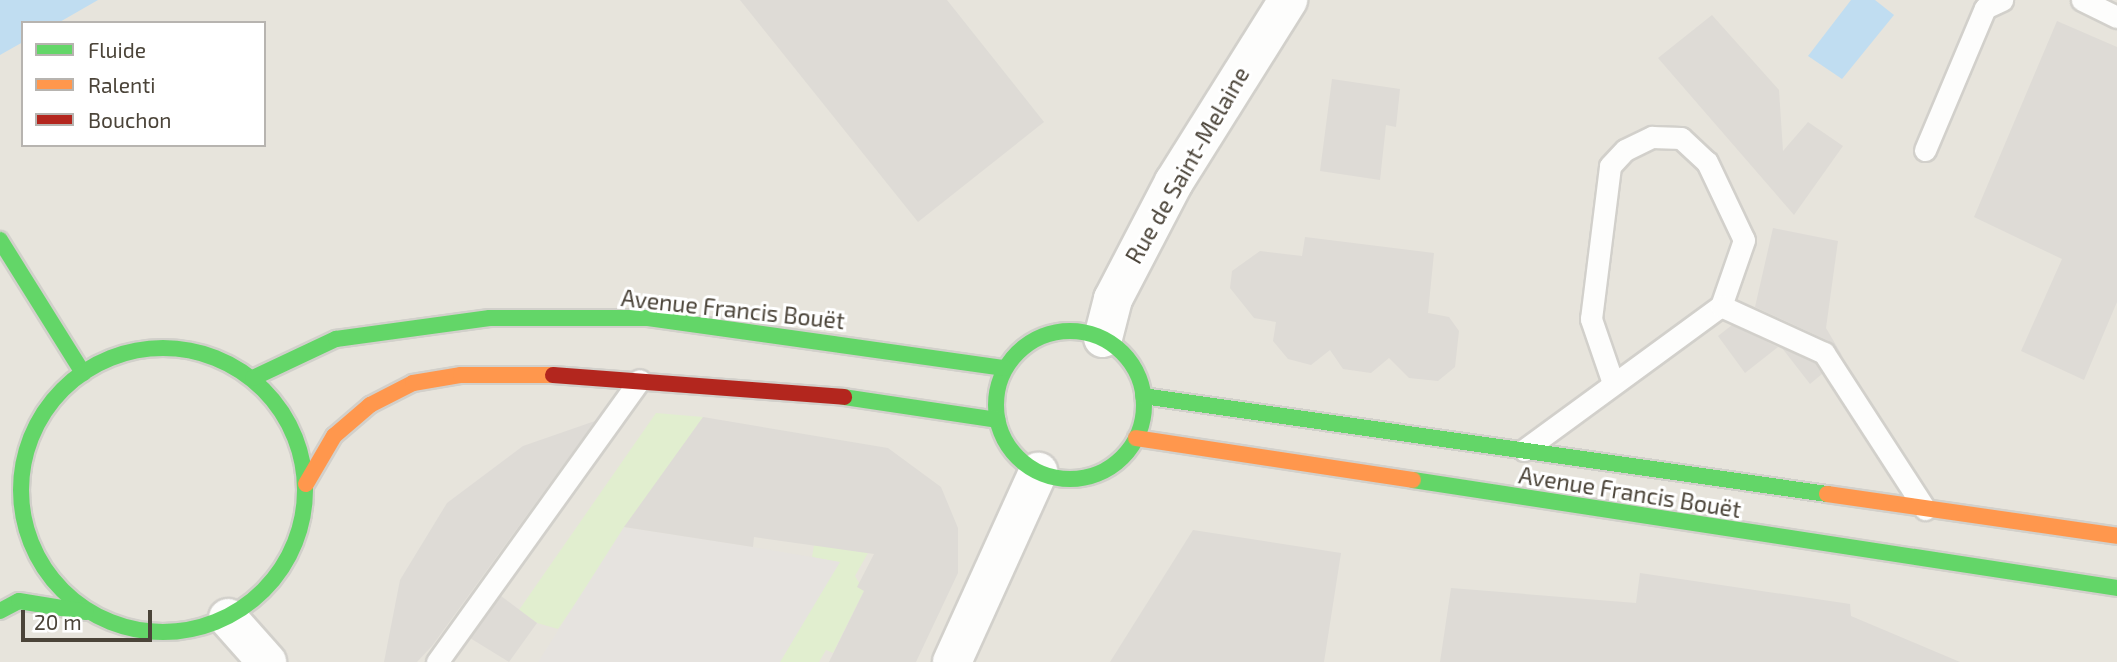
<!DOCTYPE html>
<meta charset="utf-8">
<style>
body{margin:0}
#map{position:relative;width:2117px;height:662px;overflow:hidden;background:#f4f2ee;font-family:"Exo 2",sans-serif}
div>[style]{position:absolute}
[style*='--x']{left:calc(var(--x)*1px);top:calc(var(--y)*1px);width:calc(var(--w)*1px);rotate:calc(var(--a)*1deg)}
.residential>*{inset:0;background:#e7e4dc}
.green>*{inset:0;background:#e1eecf}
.parking>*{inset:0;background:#e6e3df}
.water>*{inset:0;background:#c0ddf1}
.building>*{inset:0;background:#dedbd6}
.roads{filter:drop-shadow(2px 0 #d2d0cb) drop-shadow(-2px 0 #d2d0cb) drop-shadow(0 2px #d2d0cb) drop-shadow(0 -2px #d2d0cb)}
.lane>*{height:21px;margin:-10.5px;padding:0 10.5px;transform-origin:10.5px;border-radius:10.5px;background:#fdfdfc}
.street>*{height:38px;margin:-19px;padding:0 19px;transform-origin:19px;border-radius:19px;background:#fdfdfc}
.fast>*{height:16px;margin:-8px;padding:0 8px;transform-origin:8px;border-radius:8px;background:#63d668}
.fast>.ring{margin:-8px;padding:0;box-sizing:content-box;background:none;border:16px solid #63d668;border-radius:50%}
.slow>*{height:16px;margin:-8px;padding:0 8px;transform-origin:8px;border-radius:8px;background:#ff974d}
.jam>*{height:16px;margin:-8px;padding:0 8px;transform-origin:8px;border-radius:8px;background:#b3261e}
span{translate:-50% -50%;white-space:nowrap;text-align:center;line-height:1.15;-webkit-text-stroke:6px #fff;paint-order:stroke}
.street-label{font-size:23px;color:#4b4439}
.legend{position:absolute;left:21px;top:21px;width:245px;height:126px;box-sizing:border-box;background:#fff;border:2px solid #b7b4b0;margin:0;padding:9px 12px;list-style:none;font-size:21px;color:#4b4439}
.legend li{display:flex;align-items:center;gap:14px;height:35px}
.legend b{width:35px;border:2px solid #b7b4b0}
.scale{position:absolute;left:21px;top:610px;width:131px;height:32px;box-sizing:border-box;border:4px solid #4b4439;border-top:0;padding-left:9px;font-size:21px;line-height:24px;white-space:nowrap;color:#4b4439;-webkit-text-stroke:5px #fff;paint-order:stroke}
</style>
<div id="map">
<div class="residential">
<div style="clip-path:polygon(evenodd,0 0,2117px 0,2117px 662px,0 662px,0 0,23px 23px,264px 23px,264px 145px,23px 145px,23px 23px)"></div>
</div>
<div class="green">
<div style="clip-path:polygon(656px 413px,703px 417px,558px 629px,537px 623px,519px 610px)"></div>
<div style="clip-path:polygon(873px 544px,855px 576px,864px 591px,833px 653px,826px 650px,819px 662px,780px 662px,839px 562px,812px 557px,814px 545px)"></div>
</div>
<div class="parking">
<div style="clip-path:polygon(624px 527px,753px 547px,840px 562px,780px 662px,538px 662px)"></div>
</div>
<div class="water">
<div style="clip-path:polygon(0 0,98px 0,58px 23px,23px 23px,23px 42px,0 55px)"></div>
<div style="clip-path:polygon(1851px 0,1875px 0,1894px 15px,1842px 79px,1808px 56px)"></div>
</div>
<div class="building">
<div style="clip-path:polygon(740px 0,947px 0,1044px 122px,918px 222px)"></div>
<div style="clip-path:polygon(1712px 15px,1779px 90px,1783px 151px,1808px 122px,1843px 146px,1794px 215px,1658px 58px)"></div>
<div style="clip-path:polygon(2057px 21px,2117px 47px,2117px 302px,2084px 380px,2021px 351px,2062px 259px,1974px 217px)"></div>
<div style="clip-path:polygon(1332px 79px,1400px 89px,1396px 127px,1386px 125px,1380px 180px,1320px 171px)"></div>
<div style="clip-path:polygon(1773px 228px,1838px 241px,1826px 328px,1843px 357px,1829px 341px,1755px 307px)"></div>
<div style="clip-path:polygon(1305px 237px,1434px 253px,1428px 313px,1449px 317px,1459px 331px,1455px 367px,1438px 381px,1409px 378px,1389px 358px,1371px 373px,1343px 369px,1330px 350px,1311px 365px,1288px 359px,1273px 341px,1276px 322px,1254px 318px,1230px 288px,1232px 271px,1260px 251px,1302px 256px)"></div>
<div style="clip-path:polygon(1732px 325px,1778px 347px,1745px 373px,1718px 336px)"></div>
<div style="clip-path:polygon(1782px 348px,1815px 363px,1822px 374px,1810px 384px)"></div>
<div style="clip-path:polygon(703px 417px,888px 448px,941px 487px,958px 528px,958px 573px,916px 662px,829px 662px,864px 591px,857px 587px,874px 554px,754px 537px,753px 547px,624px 527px)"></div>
<div style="clip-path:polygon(595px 421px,432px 646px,417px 662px,384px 662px,400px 580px,447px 503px,523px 446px)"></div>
<div style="clip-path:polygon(1193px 530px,1341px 553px,1324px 662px,1110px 662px)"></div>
<div style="clip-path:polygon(1640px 573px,1850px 604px,1851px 616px,1960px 662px,1440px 662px,1451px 588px,1636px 603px)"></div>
<div style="clip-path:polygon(501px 596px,537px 623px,509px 662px,470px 638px)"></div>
</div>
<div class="roads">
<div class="lane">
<div style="--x:2082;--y:0;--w:39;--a:26"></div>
<div style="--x:1925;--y:150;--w:154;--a:-67.1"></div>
<div style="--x:1985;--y:8;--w:19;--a:-25"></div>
<div style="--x:1613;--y:383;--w:68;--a:-109"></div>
<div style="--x:1591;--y:319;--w:154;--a:-82.9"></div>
<div style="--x:1610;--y:166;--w:22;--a:-47"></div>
<div style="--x:1625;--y:150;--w:30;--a:-26"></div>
<div style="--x:1652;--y:137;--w:29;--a:2"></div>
<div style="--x:1681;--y:138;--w:35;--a:43"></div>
<div style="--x:1707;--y:162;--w:86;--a:64.6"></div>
<div style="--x:1744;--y:240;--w:70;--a:109.2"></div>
<div style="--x:1524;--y:450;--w:244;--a:-36.2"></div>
<div style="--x:1721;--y:306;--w:113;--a:24.5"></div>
<div style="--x:1824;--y:353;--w:186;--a:57.1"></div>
<div style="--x:437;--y:662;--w:347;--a:-54.3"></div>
</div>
<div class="street">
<div style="--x:1103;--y:338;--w:40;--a:-75.6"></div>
<div style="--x:1113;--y:299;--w:132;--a:-62.5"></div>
<div style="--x:1174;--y:182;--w:215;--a:-57.9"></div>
<div style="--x:228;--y:618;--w:59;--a:48.4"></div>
<div style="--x:952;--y:662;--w:209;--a:-65.6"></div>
</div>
<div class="fast">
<div style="--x:0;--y:240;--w:157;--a:58"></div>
<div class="ring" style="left:996px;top:331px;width:132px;height:132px"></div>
<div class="ring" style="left:21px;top:348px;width:268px;height:268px"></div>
<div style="--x:253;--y:378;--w:92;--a:-25.2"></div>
<div style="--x:336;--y:339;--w:155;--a:-7.8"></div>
<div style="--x:490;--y:318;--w:158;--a:0"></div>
<div style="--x:648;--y:318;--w:360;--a:8"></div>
<div style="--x:1143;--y:396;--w:691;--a:8.15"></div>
<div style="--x:844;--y:397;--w:155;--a:8.5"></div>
<div style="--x:1413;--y:480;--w:712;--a:8.72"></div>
<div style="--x:0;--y:611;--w:21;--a:-28"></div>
<div style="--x:19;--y:601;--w:68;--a:9.3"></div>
</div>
<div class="slow">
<div style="--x:1136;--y:438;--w:280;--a:8.6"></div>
<div style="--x:306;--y:484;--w:56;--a:-59.7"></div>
<div style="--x:334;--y:436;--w:48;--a:-40.7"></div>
<div style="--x:370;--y:405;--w:48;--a:-27.1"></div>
<div style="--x:413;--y:383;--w:49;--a:-9.5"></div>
<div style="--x:461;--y:375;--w:92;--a:0"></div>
<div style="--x:1827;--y:494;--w:293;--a:8.2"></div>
</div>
<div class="jam">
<div style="--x:553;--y:375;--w:292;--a:4.3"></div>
</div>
</div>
<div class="street-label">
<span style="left:1187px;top:165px;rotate:-60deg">Rue de Saint-Melaine</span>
<span style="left:733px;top:309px;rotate:6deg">Avenue Francis Bouët</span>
<span style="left:1630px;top:492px;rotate:9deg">Avenue Francis Bouët</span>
</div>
<ul class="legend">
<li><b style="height:9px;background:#63d668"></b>Fluide</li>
<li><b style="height:9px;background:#ff974d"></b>Ralenti</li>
<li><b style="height:9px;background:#b3261e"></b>Bouchon</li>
</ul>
<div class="scale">20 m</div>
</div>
